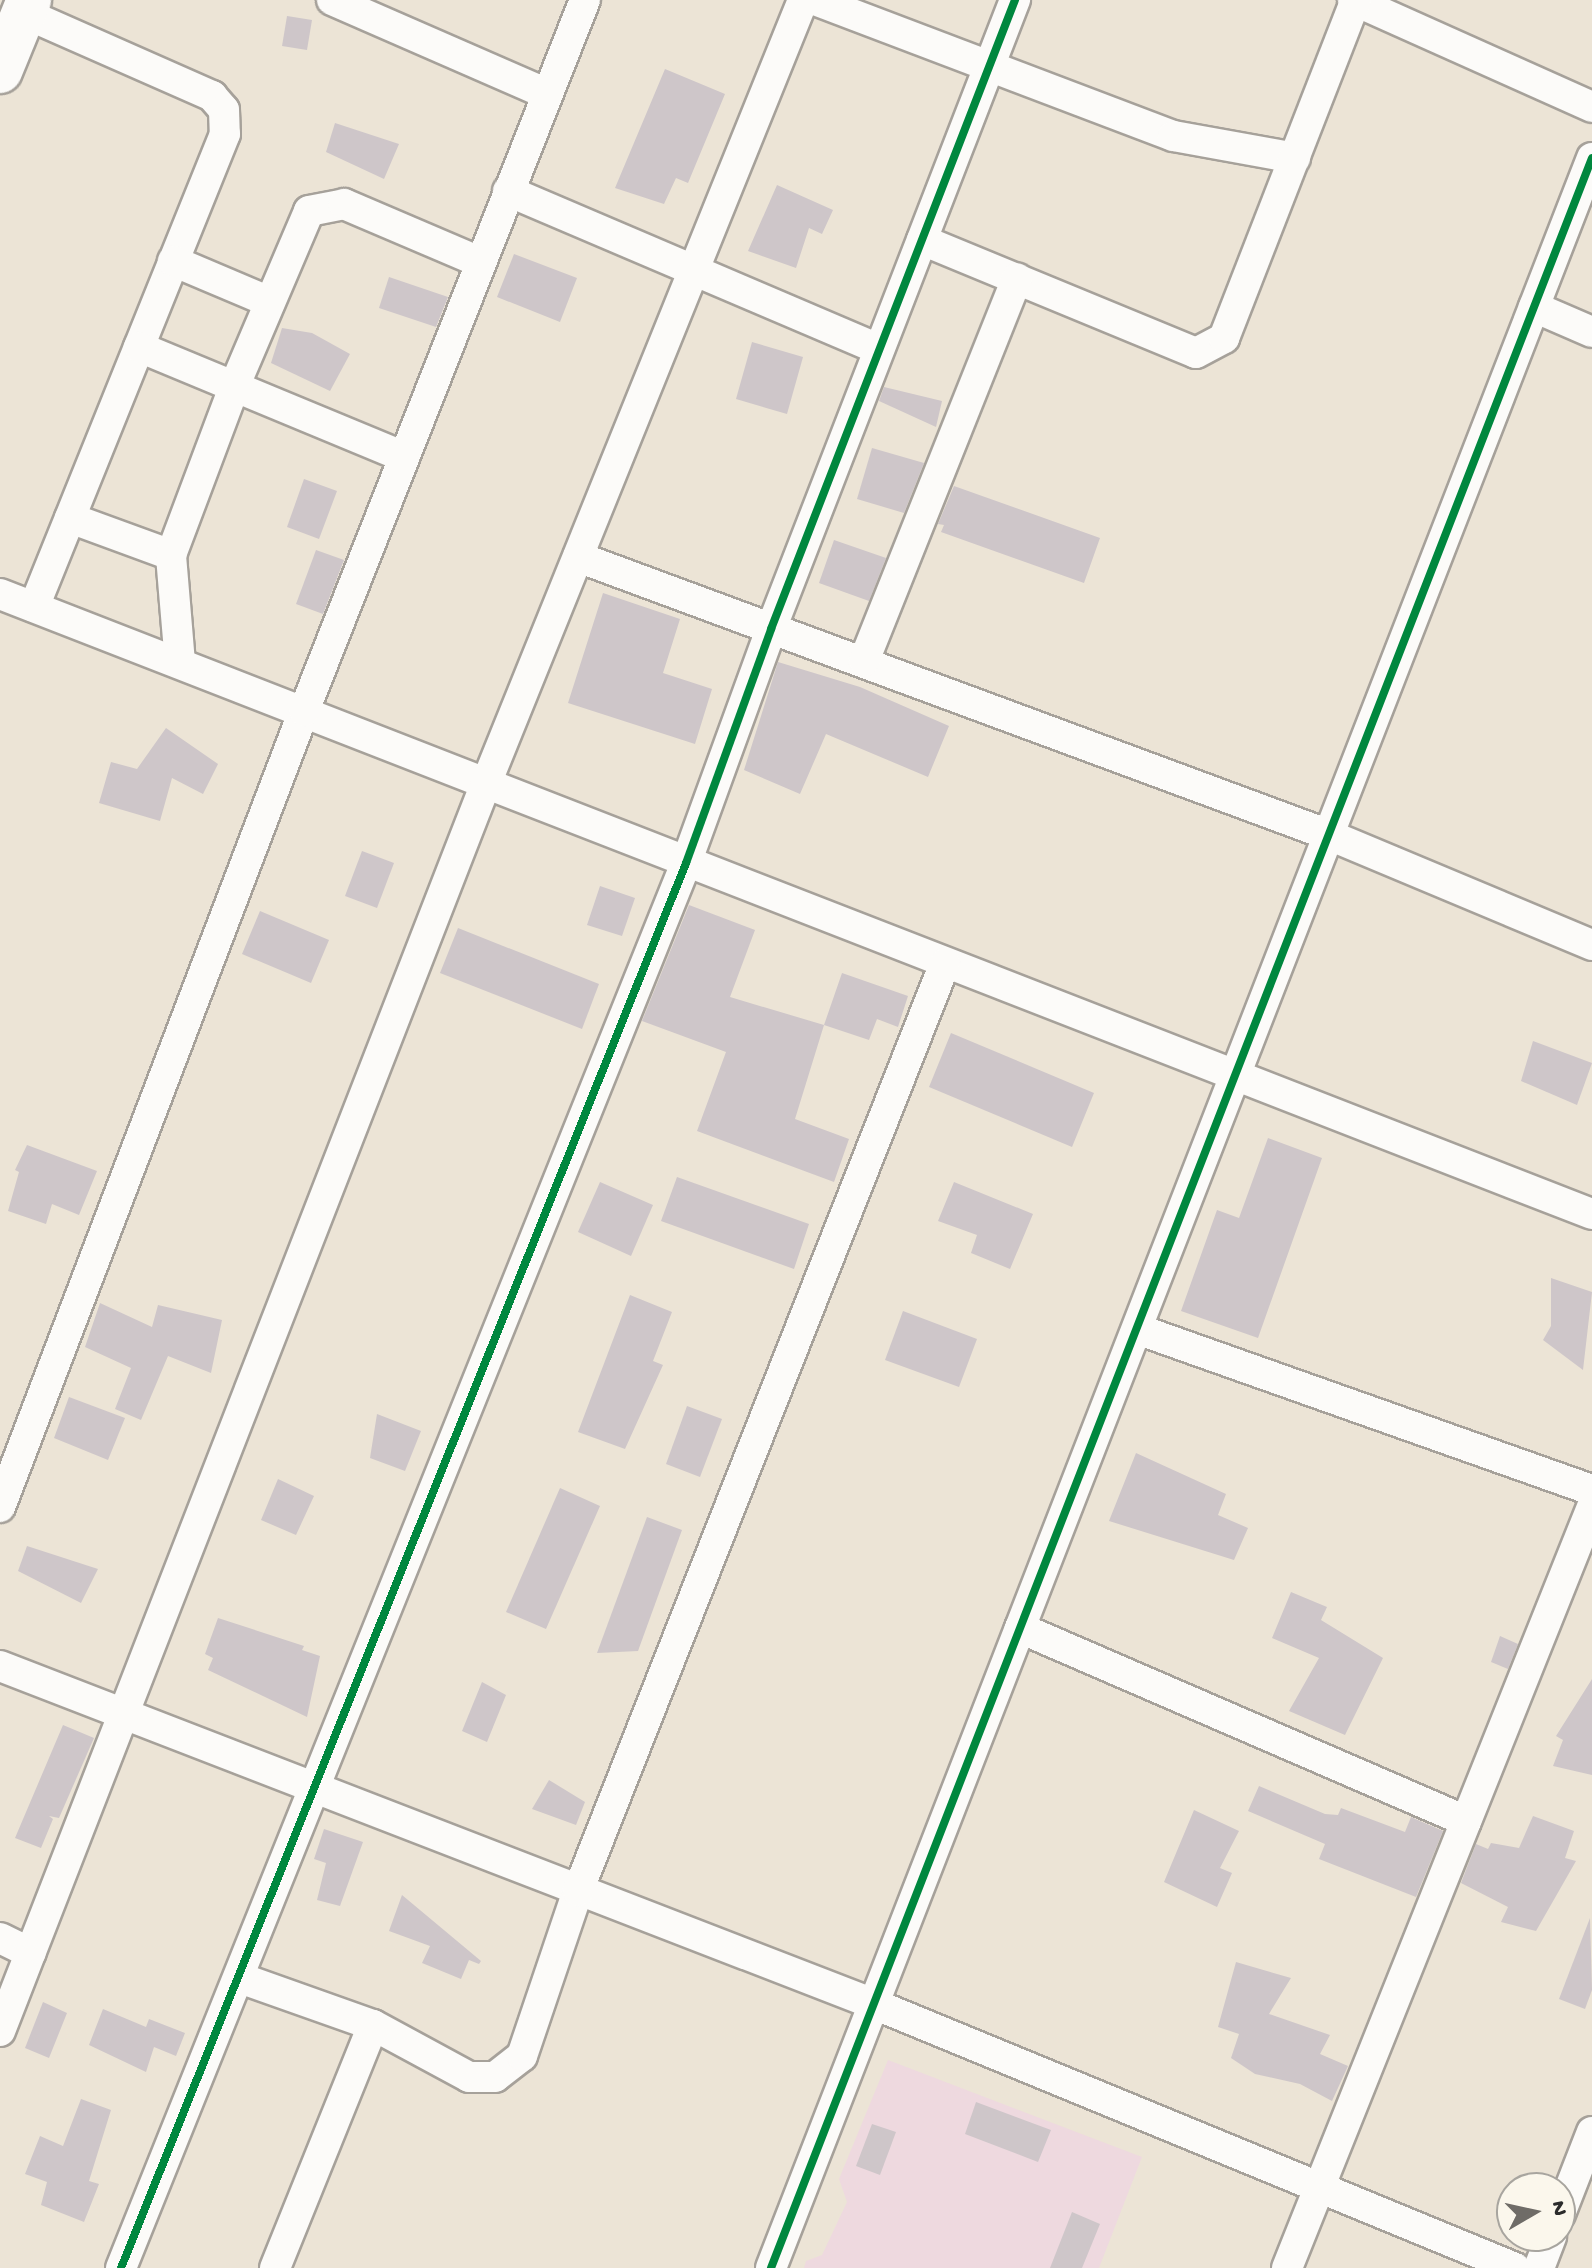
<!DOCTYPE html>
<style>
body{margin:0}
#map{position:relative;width:1592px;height:2268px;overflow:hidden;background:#ece4d6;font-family:"Gochi Hand",sans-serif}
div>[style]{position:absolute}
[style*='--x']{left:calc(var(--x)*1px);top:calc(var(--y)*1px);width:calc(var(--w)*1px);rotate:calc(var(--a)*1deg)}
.built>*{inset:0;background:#eed9df}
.building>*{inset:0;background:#cec6c9}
.roads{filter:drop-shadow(2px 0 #a6a19a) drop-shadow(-2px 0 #a6a19a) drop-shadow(0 2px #a6a19a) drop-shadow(0 -2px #a6a19a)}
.minor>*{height:30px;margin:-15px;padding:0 15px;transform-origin:15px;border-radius:15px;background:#fcfbf9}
.primary>*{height:44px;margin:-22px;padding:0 22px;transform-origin:22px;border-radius:22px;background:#fcfbf9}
.cycleway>*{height:8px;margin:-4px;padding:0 4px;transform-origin:4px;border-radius:4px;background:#00873e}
span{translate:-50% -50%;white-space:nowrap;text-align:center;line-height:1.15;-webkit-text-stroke:6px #fbf7ec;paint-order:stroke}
.north{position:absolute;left:1496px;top:2172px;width:80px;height:80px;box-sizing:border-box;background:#fbf7ec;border:2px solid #a8a59f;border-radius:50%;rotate:81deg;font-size:22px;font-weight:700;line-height:32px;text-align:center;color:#2b2b2b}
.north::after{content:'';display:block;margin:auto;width:28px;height:36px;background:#6f6c67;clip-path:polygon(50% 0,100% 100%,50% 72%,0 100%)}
</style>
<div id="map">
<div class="built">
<div style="clip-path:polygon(888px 2060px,1142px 2157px,1099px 2268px,804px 2268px,806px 2261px,822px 2255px,847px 2202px,839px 2179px)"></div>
</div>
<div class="building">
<div style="clip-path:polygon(287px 16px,312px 20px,307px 50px,282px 46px)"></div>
<div style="clip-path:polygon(665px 69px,725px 94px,688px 183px,676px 178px,664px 204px,615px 188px)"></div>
<div style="clip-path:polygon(335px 123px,399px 144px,384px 179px,326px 152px)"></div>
<div style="clip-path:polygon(777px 185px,833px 210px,822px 234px,809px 228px,796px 268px,748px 251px)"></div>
<div style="clip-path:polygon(514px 254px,577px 278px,560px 322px,497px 297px)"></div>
<div style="clip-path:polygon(389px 277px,448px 297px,436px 327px,379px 308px)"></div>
<div style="clip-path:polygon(282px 328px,312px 333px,350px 354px,330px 391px,271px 363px)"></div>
<div style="clip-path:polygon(752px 342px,803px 357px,787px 414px,736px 399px)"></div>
<div style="clip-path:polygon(884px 387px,942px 401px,936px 427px,879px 401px)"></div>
<div style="clip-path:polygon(872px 448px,924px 463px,904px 513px,857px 499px)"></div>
<div style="clip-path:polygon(304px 479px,337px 491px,319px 539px,287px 527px)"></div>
<div style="clip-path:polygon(954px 486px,1100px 538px,1084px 583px,941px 532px,944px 525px,938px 524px)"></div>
<div style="clip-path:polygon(834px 540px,886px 558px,869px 601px,819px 583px)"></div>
<div style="clip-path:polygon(316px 550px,344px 560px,323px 614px,296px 604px)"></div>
<div style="clip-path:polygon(603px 593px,680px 619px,663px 673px,712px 689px,695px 744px,568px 703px)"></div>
<div style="clip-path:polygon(778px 662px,860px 687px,949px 726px,928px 777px,826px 734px,800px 794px,744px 770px)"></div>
<div style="clip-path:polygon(166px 728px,218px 764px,203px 794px,172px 778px,160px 821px,99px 803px,111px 762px,137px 769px)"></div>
<div style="clip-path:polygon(362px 851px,394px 863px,377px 908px,345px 896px)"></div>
<div style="clip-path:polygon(600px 886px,635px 898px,622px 936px,587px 925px)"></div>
<div style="clip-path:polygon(689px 905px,755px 930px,730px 997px,824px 1025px,795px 1119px,849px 1139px,834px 1182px,697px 1131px,726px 1052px,642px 1021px)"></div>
<div style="clip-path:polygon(260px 911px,329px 940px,311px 983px,242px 954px)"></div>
<div style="clip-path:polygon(458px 928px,599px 984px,582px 1029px,440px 973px)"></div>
<div style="clip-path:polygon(842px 973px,908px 996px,898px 1027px,877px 1019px,869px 1040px,824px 1025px)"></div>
<div style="clip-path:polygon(951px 1033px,1094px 1093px,1072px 1147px,929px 1087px)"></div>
<div style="clip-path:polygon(1533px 1041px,1592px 1063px,1577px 1105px,1521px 1081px)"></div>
<div style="clip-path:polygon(1268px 1138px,1322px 1158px,1258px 1338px,1181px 1311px,1217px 1210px,1239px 1218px)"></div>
<div style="clip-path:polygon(27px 1145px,97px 1171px,79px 1215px,52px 1204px,46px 1224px,8px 1211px,19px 1172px,15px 1170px)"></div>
<div style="clip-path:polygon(677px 1177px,809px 1224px,794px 1269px,661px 1221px)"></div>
<div style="clip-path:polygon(600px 1182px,653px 1205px,631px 1256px,578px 1232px)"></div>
<div style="clip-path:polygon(954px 1182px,1033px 1214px,1010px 1269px,971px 1253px,977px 1235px,938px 1221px)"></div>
<div style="clip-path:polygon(1551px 1278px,1592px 1292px,1583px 1370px,1543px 1340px,1551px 1326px)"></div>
<div style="clip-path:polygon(630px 1295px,672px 1312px,653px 1361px,663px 1365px,625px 1449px,578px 1432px)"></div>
<div style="clip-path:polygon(100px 1303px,152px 1327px,158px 1305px,222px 1320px,211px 1373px,168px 1356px,141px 1420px,115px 1409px,131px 1368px,85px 1347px)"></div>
<div style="clip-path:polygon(903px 1311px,977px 1339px,959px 1387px,885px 1360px)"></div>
<div style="clip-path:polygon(69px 1397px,125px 1418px,108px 1460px,54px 1438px)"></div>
<div style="clip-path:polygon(687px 1406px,722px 1419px,700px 1477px,666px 1464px)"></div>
<div style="clip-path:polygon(377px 1414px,421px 1431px,405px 1471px,370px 1458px)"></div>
<div style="clip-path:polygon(1136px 1453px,1226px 1494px,1218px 1515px,1248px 1528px,1234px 1560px,1109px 1521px)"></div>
<div style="clip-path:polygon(278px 1479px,314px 1496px,296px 1535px,261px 1520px)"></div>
<div style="clip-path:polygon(560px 1488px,600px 1506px,546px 1629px,506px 1612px)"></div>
<div style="clip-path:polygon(647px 1517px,682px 1530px,638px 1651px,597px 1653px)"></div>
<div style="clip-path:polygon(27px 1546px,98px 1569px,81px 1603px,18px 1571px)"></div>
<div style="clip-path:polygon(1291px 1592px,1327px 1607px,1321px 1620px,1383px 1658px,1345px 1735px,1289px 1711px,1319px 1658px,1272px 1638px)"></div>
<div style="clip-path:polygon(218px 1618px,304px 1646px,302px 1650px,320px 1656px,307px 1717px,208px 1670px,213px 1658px,205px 1654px)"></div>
<div style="clip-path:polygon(1500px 1636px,1518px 1644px,1508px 1669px,1491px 1662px)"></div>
<div style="clip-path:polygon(1592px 1679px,1592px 1775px,1553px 1766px,1563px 1740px,1556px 1736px)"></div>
<div style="clip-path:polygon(482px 1682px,506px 1695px,487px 1742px,462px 1731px)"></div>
<div style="clip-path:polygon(63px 1725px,94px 1738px,59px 1818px,49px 1816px,53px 1819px,41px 1848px,15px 1838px)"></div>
<div style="clip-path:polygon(549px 1780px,585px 1802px,576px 1825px,532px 1809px)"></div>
<div style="clip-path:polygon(1259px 1786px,1325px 1814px,1338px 1815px,1341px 1808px,1405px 1832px,1411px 1817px,1443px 1831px,1416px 1897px,1319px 1859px,1325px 1844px,1248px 1811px)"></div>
<div style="clip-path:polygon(1194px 1810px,1239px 1831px,1220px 1868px,1232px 1873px,1217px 1907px,1164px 1882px)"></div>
<div style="clip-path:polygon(1533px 1816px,1574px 1831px,1565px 1858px,1576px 1861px,1536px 1931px,1501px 1922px,1508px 1907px,1461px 1883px,1476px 1844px,1488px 1849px,1491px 1843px,1519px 1848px)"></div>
<div style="clip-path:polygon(324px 1829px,363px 1842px,340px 1906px,317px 1900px,326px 1863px,314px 1859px)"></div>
<div style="clip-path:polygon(402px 1895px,481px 1961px,479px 1964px,469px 1960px,461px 1979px,422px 1963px,430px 1946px,389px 1931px)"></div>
<div style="clip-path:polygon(1590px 1918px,1592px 1990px,1585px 2009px,1559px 1999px)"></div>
<div style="clip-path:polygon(1236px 1962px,1291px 1978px,1269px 2014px,1330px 2035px,1320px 2054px,1348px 2066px,1332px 2101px,1300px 2084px,1255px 2074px,1231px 2058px,1239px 2034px,1218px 2027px)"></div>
<div style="clip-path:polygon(43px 2002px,67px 2013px,49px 2058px,25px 2048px)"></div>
<div style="clip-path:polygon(103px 2009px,146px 2027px,149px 2019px,185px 2033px,176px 2056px,154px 2047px,146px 2072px,89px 2045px)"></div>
<div style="clip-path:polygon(81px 2099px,111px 2110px,89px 2181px,99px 2184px,84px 2222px,41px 2205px,47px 2182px,25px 2174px,40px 2136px,63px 2146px)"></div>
<div style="clip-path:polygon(976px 2102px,1051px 2130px,1038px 2162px,965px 2134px)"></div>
<div style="clip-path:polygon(872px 2124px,896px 2132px,880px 2175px,856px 2166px)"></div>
<div style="clip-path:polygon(1072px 2212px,1100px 2224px,1082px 2268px,1050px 2268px)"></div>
</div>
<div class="roads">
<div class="minor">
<div style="--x:332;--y:0;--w:235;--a:23.6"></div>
<div style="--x:815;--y:0;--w:383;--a:20.8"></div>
<div style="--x:1173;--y:136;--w:124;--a:10.2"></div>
<div style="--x:1353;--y:0;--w:262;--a:24.1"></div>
<div style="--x:24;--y:13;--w:206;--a:23.8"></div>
<div style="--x:212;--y:96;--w:18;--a:49"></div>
<div style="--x:224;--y:110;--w:24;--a:88"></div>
<div style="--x:225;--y:134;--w:510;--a:111.99"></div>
<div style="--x:508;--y:191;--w:403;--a:23.1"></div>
<div style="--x:922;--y:240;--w:296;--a:22.4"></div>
<div style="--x:1196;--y:353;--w:32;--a:-28"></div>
<div style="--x:1224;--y:338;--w:363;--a:-68.7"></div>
<div style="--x:173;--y:261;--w:105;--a:22.9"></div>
<div style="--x:1534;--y:307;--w:63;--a:23.3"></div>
<div style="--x:139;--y:347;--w:287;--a:22.5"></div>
<div style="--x:70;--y:518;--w:108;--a:20.1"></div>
<div style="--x:578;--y:557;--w:801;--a:20.31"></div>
<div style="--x:1329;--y:835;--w:285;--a:22.7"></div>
<div style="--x:0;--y:594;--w:1708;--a:21.28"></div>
<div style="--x:864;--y:661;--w:412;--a:-68.2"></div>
<div style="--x:180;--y:663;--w:108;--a:-94.8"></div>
<div style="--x:171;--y:555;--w:179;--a:-69.4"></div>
<div style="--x:234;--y:387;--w:191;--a:-66.9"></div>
<div style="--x:309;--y:211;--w:36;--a:-11"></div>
<div style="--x:344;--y:204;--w:148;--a:23.1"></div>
<div style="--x:1137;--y:1329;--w:483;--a:19.5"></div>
<div style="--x:0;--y:1507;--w:852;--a:-69.1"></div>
<div style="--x:304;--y:711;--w:765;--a:-68.44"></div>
<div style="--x:1020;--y:1628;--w:486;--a:23.4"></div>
<div style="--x:0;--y:1666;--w:937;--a:21.14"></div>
<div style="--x:874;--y:2004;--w:693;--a:22.38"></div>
<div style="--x:0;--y:1938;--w:34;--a:26"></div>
<div style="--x:240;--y:1978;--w:141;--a:19.5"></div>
<div style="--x:373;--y:2025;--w:109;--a:28.4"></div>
<div style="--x:469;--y:2077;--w:26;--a:0"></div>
<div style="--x:495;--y:2077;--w:34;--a:-38"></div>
<div style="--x:522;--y:2056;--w:174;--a:-71.3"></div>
<div style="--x:578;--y:1891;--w:998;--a:-68.42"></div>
<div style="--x:0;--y:2031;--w:1336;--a:-68.72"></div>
<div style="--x:485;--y:786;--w:848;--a:-67.97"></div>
<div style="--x:1560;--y:2214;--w:88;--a:-68.7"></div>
<div style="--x:121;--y:2268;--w:1514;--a:-68.09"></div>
<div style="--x:686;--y:863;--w:249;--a:-70"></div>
<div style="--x:771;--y:629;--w:675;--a:-68.8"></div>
<div style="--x:275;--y:2268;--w:262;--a:-68"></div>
<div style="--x:771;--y:2268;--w:2264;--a:-68.74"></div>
<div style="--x:1287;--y:2268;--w:820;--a:-68.16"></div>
<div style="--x:1539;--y:2268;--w:34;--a:-69"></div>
</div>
<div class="primary">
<div style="--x:0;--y:71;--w:77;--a:-67.8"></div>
</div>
</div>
<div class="cycleway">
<div style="--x:121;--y:2268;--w:1514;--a:-68.09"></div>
<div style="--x:686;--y:863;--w:249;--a:-70"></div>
<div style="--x:771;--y:629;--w:675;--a:-68.8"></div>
<div style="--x:771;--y:2268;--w:2264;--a:-68.74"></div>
</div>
<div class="north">N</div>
</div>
